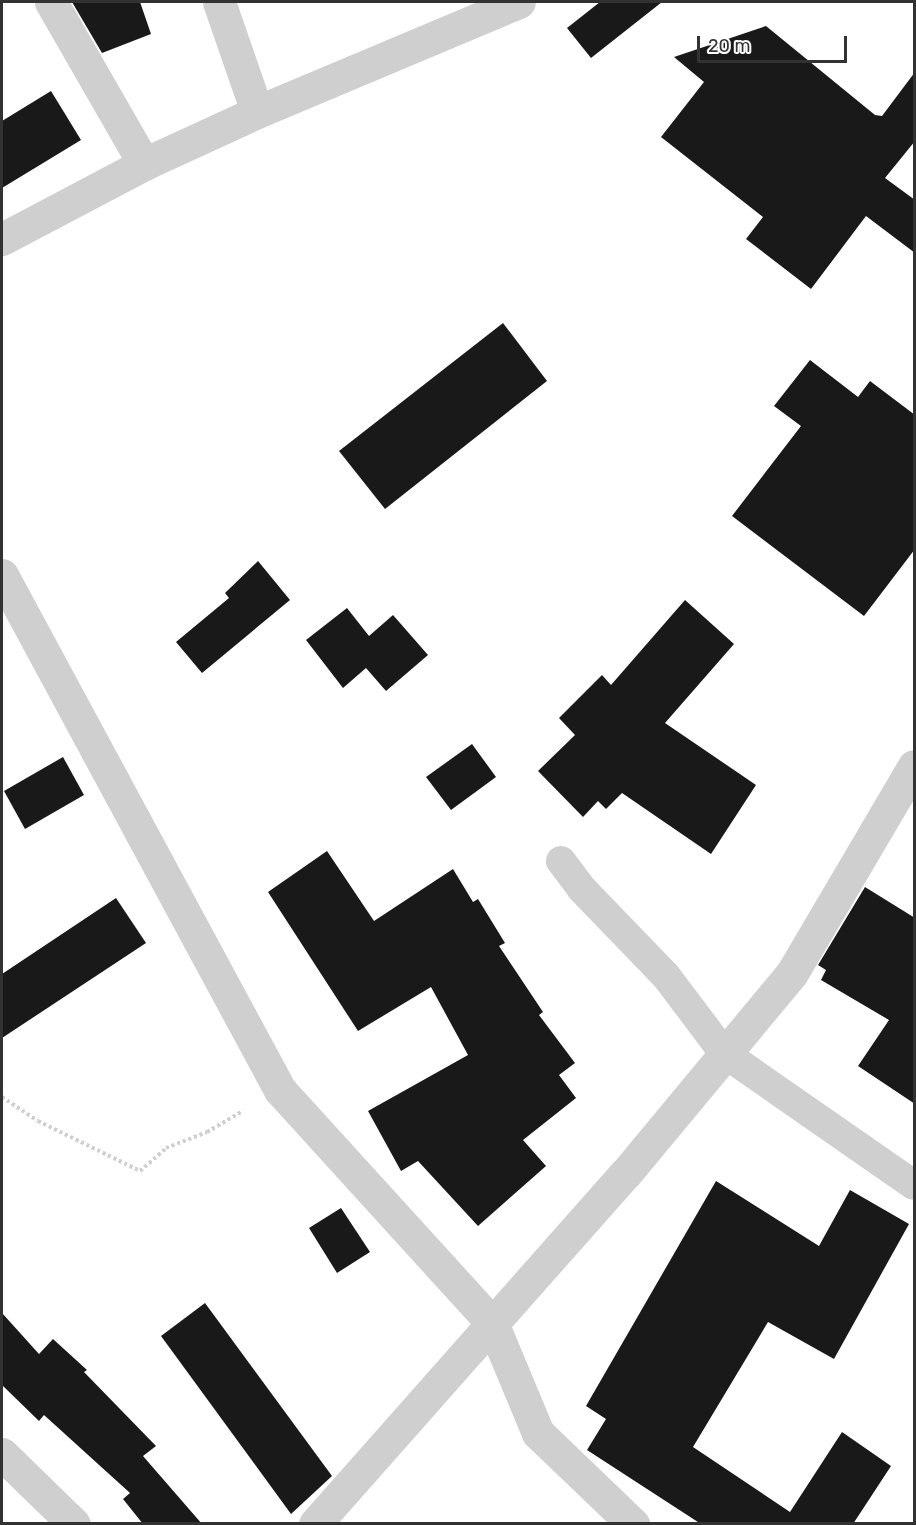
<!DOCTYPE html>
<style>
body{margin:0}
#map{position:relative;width:916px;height:1525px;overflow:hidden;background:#fff;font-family:Rubik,sans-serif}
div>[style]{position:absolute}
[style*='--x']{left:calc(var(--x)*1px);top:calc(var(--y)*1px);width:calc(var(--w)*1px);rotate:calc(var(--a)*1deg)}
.building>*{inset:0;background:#191919}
.path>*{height:4px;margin-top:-2px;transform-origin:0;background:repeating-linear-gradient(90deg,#cfcfcf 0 3px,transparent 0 6px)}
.lane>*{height:30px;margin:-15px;padding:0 15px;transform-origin:15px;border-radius:15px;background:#cfcfcf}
.street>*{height:33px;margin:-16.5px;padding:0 16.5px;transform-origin:16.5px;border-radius:16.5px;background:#cfcfcf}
span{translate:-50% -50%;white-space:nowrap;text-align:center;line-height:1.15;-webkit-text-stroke:6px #fff;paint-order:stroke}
.frame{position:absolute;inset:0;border:3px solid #323232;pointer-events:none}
.scale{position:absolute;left:697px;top:36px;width:150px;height:27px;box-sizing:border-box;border:3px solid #323232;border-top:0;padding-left:8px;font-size:18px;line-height:21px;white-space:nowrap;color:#323232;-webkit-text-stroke:4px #fff;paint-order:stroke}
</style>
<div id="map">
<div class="building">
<div style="clip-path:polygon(72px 2px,140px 2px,151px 34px,102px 53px)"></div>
<div style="clip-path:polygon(600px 2px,662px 2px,591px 58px,567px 28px)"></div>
<div style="clip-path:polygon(766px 26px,875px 115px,882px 116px,915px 72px,915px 141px,885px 178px,915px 200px,915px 253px,866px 216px,811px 289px,746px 239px,763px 217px,661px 137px,704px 82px,674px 57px)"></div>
<div style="clip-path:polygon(51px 91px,81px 140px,2px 188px,2px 121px)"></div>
<div style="clip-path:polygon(503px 323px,547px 381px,385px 509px,339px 451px)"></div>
<div style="clip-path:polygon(810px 360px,858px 397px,870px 381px,915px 415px,915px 549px,864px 616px,732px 516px,801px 426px,774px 406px)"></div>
<div style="clip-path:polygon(258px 561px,290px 600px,202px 673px,176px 642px,229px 598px,225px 593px)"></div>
<div style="clip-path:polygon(685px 600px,734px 644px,665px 723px,756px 785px,711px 854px,622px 793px,606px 809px,598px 801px,583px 817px,538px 771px,575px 735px,559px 718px,602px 675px,611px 685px)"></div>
<div style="clip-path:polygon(347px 608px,369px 636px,393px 615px,428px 655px,386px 691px,366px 668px,343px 688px,306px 640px)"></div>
<div style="clip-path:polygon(472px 744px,496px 777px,451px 810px,426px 777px)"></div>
<div style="clip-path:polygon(63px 757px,84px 795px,25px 829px,4px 791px)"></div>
<div style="clip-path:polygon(327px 851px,374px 921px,453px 869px,473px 902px,478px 899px,505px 943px,499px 946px,543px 1012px,539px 1015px,575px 1063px,559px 1075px,576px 1098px,523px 1140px,546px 1166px,478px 1226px,418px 1161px,401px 1171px,368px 1111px,468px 1055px,431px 987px,358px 1031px,268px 892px)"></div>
<div style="clip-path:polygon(865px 887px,915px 918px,915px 1104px,858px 1066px,889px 1020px,821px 980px,826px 970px,818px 965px)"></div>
<div style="clip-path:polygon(116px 898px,146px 943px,2px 1038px,2px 974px)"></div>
<div style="clip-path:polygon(716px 1181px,819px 1246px,850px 1190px,909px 1224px,834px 1359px,768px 1322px,693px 1447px,790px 1512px,842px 1432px,891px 1466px,853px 1524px,701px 1524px,587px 1450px,606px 1419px,586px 1406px)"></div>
<div style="clip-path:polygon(341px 1208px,370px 1252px,337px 1273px,309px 1228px)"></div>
<div style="clip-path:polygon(205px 1303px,332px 1476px,291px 1514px,161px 1336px)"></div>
<div style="clip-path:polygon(2px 1313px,39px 1354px,53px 1339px,87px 1370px,84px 1372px,156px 1446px,143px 1456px,202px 1524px,143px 1524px,123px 1499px,130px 1493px,44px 1415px,39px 1421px,2px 1385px)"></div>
</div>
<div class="path">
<div style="--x:2;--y:1097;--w:43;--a:33.7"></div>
<div style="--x:38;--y:1121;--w:114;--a:26.1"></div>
<div style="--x:140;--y:1171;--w:35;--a:-41"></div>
<div style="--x:166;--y:1148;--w:44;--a:-21.3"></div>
<div style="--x:207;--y:1132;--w:42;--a:-30.3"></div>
</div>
<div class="lane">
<div style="--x:561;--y:861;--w:34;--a:53"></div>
<div style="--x:581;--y:888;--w:122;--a:46"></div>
<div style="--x:666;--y:976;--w:96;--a:53"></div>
<div style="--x:724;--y:1053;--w:231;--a:34.8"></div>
</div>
<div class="street">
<div style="--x:51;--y:2;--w:187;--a:60.1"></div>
<div style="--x:219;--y:2;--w:116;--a:70.9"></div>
<div style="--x:2;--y:239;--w:161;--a:-27.8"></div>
<div style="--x:144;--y:164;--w:124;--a:-24.7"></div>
<div style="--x:257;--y:112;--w:284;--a:-22.8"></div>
<div style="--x:2;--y:575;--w:585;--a:61.64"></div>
<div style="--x:280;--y:1090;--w:315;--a:47.7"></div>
<div style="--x:492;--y:1323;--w:119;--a:67.3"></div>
<div style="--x:538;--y:1433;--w:132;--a:43.8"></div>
<div style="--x:2;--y:1454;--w:100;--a:44.2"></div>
<div style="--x:315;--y:1524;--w:469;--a:-48.5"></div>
<div style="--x:626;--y:1173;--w:260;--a:-50.3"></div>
<div style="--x:792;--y:973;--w:240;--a:-59.5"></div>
</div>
<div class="frame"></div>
<div class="scale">20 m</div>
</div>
